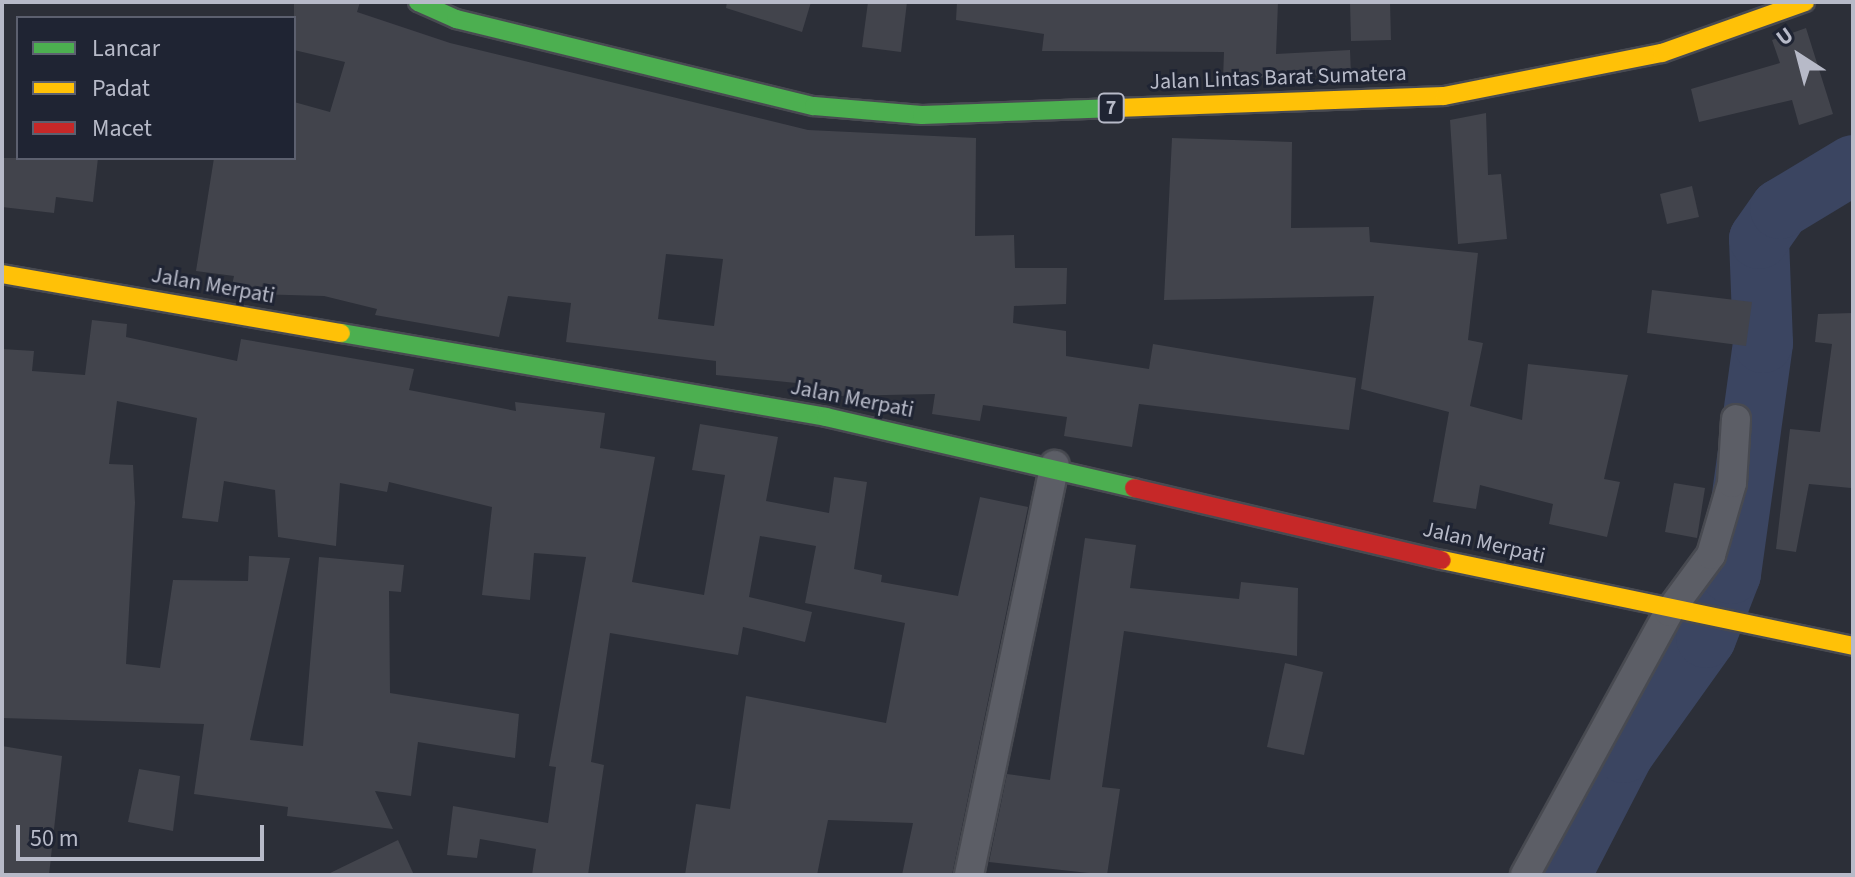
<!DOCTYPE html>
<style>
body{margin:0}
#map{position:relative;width:1855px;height:877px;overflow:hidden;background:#2c2f38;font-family:"Source Sans 3",sans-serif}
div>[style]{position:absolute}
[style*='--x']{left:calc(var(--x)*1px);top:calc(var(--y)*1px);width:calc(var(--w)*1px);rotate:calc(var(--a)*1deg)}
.river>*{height:60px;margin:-30px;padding:0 30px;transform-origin:30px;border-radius:30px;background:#3b4561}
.building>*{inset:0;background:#42444c}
.roads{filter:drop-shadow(2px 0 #484a51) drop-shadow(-2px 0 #484a51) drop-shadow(0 2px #484a51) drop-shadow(0 -2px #484a51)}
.street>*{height:28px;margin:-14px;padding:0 14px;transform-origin:14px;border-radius:14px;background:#5c5e66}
.fast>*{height:18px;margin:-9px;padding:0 9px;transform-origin:9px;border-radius:9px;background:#4caf50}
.slow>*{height:18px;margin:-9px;padding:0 9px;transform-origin:9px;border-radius:9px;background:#ffc107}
.jam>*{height:18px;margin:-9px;padding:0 9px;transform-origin:9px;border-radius:9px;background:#c62828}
span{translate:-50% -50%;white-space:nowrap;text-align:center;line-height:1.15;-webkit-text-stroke:6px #1f2433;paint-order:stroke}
.shield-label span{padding:2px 6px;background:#1f2433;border:2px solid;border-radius:6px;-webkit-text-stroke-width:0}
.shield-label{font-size:20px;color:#b7bac8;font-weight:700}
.street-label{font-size:22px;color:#b7bac8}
.frame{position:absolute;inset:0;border:4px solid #b7bac8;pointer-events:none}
.legend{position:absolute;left:16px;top:16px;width:280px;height:144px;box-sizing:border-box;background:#1f2433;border:2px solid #5c606f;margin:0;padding:10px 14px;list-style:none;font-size:24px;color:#b7bac8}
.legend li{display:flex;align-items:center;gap:16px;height:40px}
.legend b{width:40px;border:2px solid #5c606f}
.north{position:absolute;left:1759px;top:16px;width:80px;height:80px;-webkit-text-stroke:6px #1f2433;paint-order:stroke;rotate:324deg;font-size:22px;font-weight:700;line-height:32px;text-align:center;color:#b7bac8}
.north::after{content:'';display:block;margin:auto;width:28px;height:36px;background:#b7bac8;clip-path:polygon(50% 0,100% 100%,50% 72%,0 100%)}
.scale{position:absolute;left:16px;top:825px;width:248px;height:36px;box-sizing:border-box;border:4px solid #b7bac8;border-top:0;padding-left:10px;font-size:24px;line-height:28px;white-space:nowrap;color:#b7bac8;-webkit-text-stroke:6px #1f2433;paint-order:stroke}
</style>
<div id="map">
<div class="river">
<div style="--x:1561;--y:875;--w:137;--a:-62.7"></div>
<div style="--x:1624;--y:753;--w:141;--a:-54.5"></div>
<div style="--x:1706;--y:638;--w:69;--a:-68.7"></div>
<div style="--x:1731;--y:574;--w:233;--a:-82.1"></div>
<div style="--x:1763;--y:343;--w:104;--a:-92.2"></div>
<div style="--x:1759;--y:239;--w:37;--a:-55"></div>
<div style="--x:1780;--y:209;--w:85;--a:-31.1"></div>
</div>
<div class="building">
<div style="clip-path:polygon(evenodd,294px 2px,360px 2px,357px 12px,450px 43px,808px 130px,976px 138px,975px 236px,1014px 235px,1015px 268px,1067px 268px,1066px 304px,1014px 306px,1013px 323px,1066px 331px,1066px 356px,1149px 369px,1153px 344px,1356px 378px,1349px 430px,1139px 404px,1132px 447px,1064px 436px,1067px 417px,983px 405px,980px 421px,932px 414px,935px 394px,836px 396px,806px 390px,806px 384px,716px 375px,716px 361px,566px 342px,571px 303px,508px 296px,499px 337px,375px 315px,377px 309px,324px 296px,250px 294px,251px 288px,232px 285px,234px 276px,196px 271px,214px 158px,294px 158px,294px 102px,330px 112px,345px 62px,294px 50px,294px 2px,666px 254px,723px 259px,714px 326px,658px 319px,666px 254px)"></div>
<div style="clip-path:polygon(727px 2px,811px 2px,802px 32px,726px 8px)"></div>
<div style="clip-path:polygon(868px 2px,907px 2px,901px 52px,862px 47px)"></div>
<div style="clip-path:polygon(957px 2px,1278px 2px,1276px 54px,1350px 50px,1351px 74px,1223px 79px,1224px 52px,1042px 51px,1044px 34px,956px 20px)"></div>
<div style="clip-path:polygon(1350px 2px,1390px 2px,1391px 40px,1351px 41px)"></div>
<div style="clip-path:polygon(1806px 28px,1833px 114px,1799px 125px,1792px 100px,1699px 122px,1691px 89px,1780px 63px,1772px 40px)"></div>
<div style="clip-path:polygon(1486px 113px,1488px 175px,1501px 174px,1507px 239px,1458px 244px,1450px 120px)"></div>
<div style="clip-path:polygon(1172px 138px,1292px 142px,1291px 228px,1369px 227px,1370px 242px,1478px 253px,1468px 340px,1483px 343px,1470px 406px,1522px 420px,1528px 364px,1628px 375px,1604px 479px,1620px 482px,1607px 537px,1549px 524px,1553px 504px,1480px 485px,1476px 509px,1433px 502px,1449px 412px,1361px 389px,1374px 296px,1164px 300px)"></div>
<div style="clip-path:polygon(2px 158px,98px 158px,93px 202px,56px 197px,54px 213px,2px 207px)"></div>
<div style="clip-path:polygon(1692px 186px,1699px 217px,1667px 224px,1660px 194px)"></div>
<div style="clip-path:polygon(1652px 290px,1752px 302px,1746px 346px,1647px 333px)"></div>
<div style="clip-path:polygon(1853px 313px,1851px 488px,1809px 484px,1796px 552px,1776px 549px,1790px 429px,1820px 432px,1832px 344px,1815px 342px,1818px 314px)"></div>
<div style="clip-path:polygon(92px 320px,127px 324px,126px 337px,237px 361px,241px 339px,414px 369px,409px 390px,516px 411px,515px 402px,605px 413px,600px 448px,655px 457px,632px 582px,704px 595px,725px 475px,692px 470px,700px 424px,778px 437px,766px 501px,829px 513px,834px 477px,867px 482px,854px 569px,882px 575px,881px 582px,958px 596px,980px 497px,1028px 507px,952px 875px,902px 875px,913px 823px,828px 820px,817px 875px,685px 875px,696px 804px,730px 809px,746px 696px,886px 723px,905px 623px,805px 603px,816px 546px,760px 536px,749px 597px,812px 612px,805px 642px,743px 627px,738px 655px,610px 633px,591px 762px,604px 765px,588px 875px,532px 875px,536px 849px,480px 839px,477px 858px,447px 855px,453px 806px,548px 823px,556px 767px,549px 766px,586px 557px,534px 553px,530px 600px,482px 595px,492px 507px,389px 482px,387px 492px,340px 483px,336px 546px,278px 537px,275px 490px,224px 481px,218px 522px,182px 518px,197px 418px,117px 401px,109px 464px,133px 465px,135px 503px,126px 664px,160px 668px,173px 580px,248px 581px,249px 556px,290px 558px,250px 740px,303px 746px,319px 557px,404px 565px,401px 592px,389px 591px,390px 693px,519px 714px,515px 758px,418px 742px,411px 796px,375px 791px,393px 829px,287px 816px,288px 807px,194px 794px,204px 724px,2px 718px,2px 349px,34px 351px,32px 371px,85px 375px)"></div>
<div style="clip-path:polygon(1674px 483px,1705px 488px,1697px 538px,1665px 532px)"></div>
<div style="clip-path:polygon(1085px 538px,1136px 545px,1130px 588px,1239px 599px,1241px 582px,1298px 588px,1297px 656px,1124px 631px,1102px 787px,1120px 789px,1107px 875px,989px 862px,1007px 774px,1050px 780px)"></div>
<div style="clip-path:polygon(1285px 663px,1323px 672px,1304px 755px,1267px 747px)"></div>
<div style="clip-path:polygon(2px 746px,62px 756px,49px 875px,2px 875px)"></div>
<div style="clip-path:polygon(139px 769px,180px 776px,173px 831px,128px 822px)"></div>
<div style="clip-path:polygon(398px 840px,414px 875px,326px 875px)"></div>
</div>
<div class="roads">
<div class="street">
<div style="--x:969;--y:875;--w:419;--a:-78.2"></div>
<div style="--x:1525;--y:875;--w:300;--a:-61.3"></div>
<div style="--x:1669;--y:612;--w:71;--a:-53.6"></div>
<div style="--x:1711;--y:555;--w:75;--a:-73.7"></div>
<div style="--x:1732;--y:483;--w:64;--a:-86.4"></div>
</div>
<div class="fast">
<div style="--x:418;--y:2;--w:42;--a:24.1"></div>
<div style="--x:456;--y:19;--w:368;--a:13.7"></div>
<div style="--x:814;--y:106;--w:108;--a:4.8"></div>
<div style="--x:922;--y:115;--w:194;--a:-2.1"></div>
<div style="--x:341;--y:333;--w:492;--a:9.8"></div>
<div style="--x:826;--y:417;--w:316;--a:13"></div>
</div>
<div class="slow">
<div style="--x:1116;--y:108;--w:328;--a:-2.1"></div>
<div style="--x:1444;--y:96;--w:222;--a:-11.2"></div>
<div style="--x:1662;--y:53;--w:152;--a:-19.6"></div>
<div style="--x:2;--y:274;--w:344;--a:9.9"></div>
<div style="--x:1442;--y:560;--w:420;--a:11.8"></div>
</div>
<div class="jam">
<div style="--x:1134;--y:488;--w:316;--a:13.2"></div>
</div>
</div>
<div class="shield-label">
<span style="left:1111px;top:108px">7</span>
</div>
<div class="street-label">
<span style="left:1278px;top:78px;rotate:-2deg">Jalan Lintas Barat Sumatera</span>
<span style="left:213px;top:286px;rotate:10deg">Jalan Merpati</span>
<span style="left:852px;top:399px;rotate:11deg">Jalan Merpati</span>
<span style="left:1484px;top:543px;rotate:13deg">Jalan Merpati</span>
</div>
<div class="frame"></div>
<ul class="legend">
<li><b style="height:10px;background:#4caf50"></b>Lancar</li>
<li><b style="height:10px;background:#ffc107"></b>Padat</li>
<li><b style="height:10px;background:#c62828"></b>Macet</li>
</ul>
<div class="north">U</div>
<div class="scale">50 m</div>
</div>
